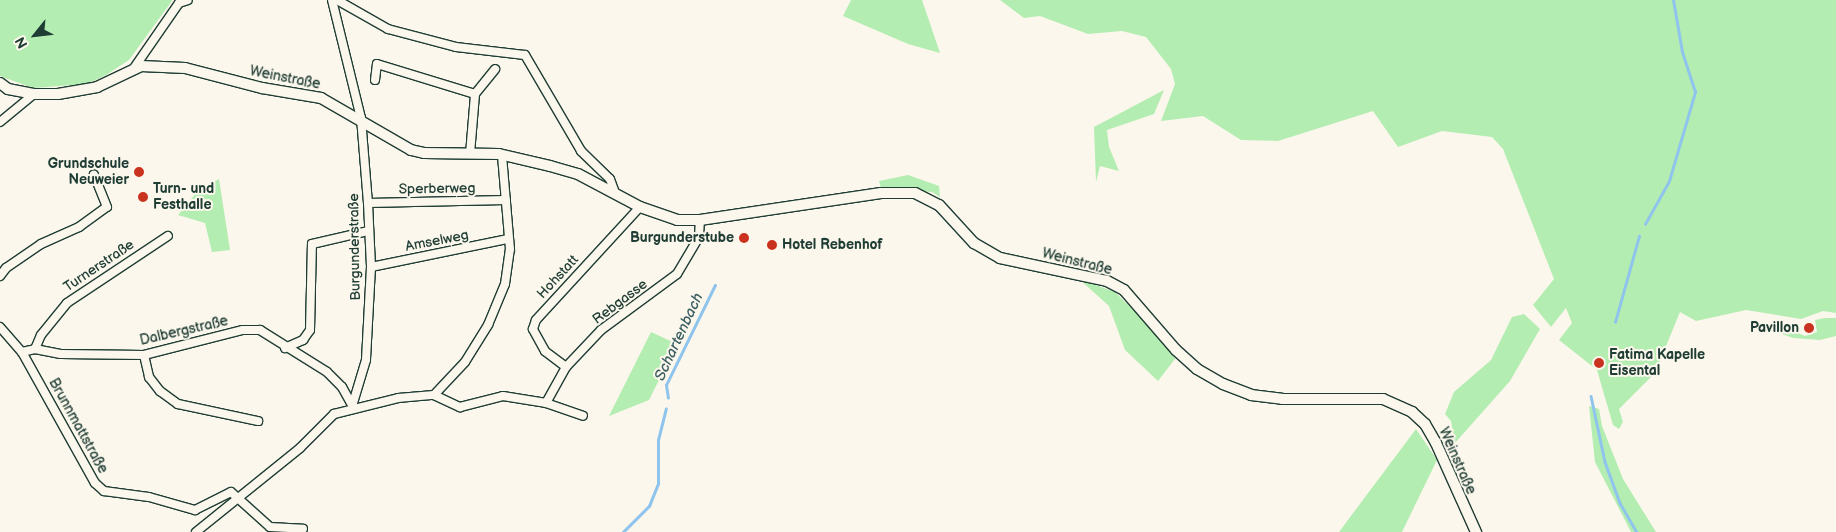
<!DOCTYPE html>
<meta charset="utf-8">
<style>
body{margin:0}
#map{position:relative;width:1836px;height:532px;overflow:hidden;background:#fbf7ec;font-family:"Balsamiq Sans",sans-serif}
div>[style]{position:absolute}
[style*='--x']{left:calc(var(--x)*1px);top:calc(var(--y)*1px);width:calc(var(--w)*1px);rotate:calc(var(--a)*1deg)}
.green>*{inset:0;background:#b4edb1}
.stream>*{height:2.5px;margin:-1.25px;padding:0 1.25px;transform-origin:1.25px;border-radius:1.25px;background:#8fc4ed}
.roads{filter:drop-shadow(1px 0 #1f3d34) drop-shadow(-1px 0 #1f3d34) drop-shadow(0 1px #1f3d34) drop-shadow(0 -1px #1f3d34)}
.minor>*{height:8px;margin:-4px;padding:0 4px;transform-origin:4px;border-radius:4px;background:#fbf7ec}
.major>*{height:10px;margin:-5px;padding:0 5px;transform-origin:5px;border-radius:5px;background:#fbf7ec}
.dots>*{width:14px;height:14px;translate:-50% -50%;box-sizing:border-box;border:2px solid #fbf7ec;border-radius:50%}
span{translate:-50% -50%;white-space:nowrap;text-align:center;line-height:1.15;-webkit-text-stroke:4px #fbf7ec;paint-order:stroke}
.street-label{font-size:14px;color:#1f3d34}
.poi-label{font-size:14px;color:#1f3d34;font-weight:700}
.right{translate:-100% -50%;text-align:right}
.left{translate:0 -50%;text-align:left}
.water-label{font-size:15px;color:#3b5f62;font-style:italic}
.north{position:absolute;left:10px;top:10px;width:50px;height:50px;-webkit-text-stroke:4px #fbf7ec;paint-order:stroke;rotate:241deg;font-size:14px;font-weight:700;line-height:20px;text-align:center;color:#1f3d34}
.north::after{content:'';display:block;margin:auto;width:18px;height:22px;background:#1f3d34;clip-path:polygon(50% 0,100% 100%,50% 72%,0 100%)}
</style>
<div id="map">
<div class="green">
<div style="clip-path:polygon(0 0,172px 0,172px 1px,129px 60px,106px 75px,87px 84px,33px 88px,0 76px)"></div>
<div style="clip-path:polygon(851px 0,922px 0,940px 53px,908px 44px,843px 16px)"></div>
<div style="clip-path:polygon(1000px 0,1836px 0,1836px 313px,1823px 311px,1801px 319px,1746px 310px,1696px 321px,1680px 312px,1655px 373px,1619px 409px,1623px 422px,1619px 429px,1613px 425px,1597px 370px,1559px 340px,1572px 323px,1566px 308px,1551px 327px,1533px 305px,1554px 279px,1503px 149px,1492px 137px,1442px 131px,1398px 147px,1373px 111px,1278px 141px,1241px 140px,1203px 116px,1161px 121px,1175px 84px,1171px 69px,1146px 37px,1122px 31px,1088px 34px,1040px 16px,1024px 18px)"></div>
<div style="clip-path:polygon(1164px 90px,1154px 114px,1107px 130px,1109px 147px,1119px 171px,1100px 166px,1096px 182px,1094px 127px)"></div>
<div style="clip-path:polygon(908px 175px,939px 186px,940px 197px,932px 192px,881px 188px,879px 181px)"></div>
<div style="clip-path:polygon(219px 179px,230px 250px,212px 252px,205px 223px,178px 215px,197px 192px)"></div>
<div style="clip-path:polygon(1079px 279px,1115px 292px,1178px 355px,1158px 381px,1125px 350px,1109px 306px)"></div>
<div style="clip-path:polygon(1524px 314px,1540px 329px,1510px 381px,1455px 443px,1451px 421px,1445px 414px,1454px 392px,1491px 360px,1512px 317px)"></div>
<div style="clip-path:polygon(1825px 318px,1836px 318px,1836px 336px,1820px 340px,1793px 338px,1751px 322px,1795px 327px,1798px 333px,1805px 336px,1817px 332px,1815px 320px)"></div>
<div style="clip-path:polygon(651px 332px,677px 344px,649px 400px,609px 416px)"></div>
<div style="clip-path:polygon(1589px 406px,1599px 409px,1602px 426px,1623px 479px,1656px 532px,1631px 532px,1595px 462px)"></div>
<div style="clip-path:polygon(1416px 429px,1437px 460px,1402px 532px,1339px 532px)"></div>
</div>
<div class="stream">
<div style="--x:1645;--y:224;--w:49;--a:-60.8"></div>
<div style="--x:1669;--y:181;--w:93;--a:-73.7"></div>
<div style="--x:1695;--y:92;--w:42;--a:-108"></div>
<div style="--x:1682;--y:52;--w:53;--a:-99.8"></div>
<div style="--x:1615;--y:322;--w:89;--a:-74.4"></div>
<div style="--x:1591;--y:396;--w:67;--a:78"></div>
<div style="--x:1605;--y:462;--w:44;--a:69.9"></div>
<div style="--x:1620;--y:503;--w:34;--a:60"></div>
<div style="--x:668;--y:398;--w:13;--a:-99"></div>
<div style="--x:666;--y:385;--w:111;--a:-63.9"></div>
<div style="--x:623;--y:532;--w:37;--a:-45"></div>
<div style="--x:649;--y:506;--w:24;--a:-68"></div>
<div style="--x:658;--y:484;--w:44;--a:-90"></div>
<div style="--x:658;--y:440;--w:32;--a:-76"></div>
</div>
<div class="roads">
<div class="minor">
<div style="--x:332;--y:0;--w:122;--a:76.2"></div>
<div style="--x:361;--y:118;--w:85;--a:85.3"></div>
<div style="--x:368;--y:203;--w:64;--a:87.3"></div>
<div style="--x:371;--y:267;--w:93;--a:93.1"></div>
<div style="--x:366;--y:360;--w:45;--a:106.8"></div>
<div style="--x:337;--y:0;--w:59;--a:29.6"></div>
<div style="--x:388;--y:29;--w:70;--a:14.8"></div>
<div style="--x:456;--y:47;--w:69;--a:6.6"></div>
<div style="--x:525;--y:55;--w:111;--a:59.7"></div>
<div style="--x:581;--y:151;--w:40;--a:44"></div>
<div style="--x:610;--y:179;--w:15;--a:70"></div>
<div style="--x:134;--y:68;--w:79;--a:-55.3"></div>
<div style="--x:179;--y:3;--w:9;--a:-18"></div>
<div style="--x:375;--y:80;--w:16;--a:-83"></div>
<div style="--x:377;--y:64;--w:102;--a:17"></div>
<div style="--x:0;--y:122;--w:44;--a:-39.5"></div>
<div style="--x:470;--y:154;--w:60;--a:-85.2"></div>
<div style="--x:475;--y:94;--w:32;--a:-51"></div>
<div style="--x:368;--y:203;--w:138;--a:-1.2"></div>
<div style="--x:371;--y:267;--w:140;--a:-11.6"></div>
<div style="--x:0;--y:276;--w:10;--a:-53"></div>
<div style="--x:6;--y:268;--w:42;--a:-34.4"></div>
<div style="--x:41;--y:244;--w:42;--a:-24.1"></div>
<div style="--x:79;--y:227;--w:34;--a:-36"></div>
<div style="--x:107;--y:207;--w:35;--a:-112"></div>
<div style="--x:0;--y:327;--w:33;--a:49"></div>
<div style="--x:22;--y:352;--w:150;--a:60.9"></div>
<div style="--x:95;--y:483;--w:12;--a:42"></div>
<div style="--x:104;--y:491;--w:45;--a:7.6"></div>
<div style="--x:149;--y:497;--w:48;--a:15.8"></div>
<div style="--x:195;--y:510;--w:40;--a:-26.6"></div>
<div style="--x:231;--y:492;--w:52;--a:41.9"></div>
<div style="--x:270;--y:527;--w:33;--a:3"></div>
<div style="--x:285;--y:348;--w:20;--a:-24"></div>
<div style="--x:303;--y:340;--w:12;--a:-55"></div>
<div style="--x:310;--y:330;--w:86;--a:-88.7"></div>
<div style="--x:312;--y:244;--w:57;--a:-13.1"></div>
<div style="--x:35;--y:349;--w:15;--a:-67"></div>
<div style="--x:41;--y:335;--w:41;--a:-50.9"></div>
<div style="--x:67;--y:303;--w:121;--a:-33.6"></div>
<div style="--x:22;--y:352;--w:13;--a:-13"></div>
<div style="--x:35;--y:349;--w:26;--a:11"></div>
<div style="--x:61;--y:354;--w:83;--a:0.7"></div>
<div style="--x:144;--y:355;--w:102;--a:-14.2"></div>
<div style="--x:243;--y:330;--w:17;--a:0"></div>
<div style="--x:260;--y:330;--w:79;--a:32.1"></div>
<div style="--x:327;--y:372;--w:21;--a:45"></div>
<div style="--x:342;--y:387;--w:23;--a:61"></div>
<div style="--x:144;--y:355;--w:23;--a:77"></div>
<div style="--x:149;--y:377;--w:18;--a:52"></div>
<div style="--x:160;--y:391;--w:22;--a:36"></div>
<div style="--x:178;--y:404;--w:82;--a:12"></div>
<div style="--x:566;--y:367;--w:26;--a:-143"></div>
<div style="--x:545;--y:351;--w:25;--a:-119"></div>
<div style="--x:533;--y:329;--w:9;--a:-72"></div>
<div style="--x:536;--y:320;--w:154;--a:-47.4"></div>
<div style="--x:434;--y:395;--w:29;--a:25"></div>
<div style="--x:460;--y:407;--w:44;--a:-14.3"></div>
<div style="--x:503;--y:396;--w:44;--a:9.2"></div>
<div style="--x:546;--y:403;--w:39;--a:19"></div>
<div style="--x:546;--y:403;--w:41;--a:-60.9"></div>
<div style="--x:566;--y:367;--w:51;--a:-46.6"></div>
<div style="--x:601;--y:330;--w:94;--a:-36.4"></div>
<div style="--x:677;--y:274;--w:43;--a:-59.3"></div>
<div style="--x:699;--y:237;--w:17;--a:-87"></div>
<div style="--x:196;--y:532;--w:134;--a:-38.9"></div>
<div style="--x:300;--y:448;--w:48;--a:-45"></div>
<div style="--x:334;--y:414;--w:66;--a:-14"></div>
<div style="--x:398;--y:398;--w:36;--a:-5"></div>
<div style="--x:434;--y:395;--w:45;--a:-46.8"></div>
<div style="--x:465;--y:362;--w:44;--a:-58.1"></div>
<div style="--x:488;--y:325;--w:44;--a:-67.5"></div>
<div style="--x:505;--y:284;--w:35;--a:-82"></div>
<div style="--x:510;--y:249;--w:94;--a:-94.9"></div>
</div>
<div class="major">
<div style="--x:0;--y:83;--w:10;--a:37"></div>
<div style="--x:8;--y:89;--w:26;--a:11"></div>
<div style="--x:34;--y:94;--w:24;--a:0"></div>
<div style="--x:58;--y:94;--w:40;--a:-10"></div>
<div style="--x:97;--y:87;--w:49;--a:-25.5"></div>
<div style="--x:141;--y:66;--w:44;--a:2.6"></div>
<div style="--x:185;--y:68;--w:80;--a:14.6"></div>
<div style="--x:262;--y:88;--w:60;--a:9.6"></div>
<div style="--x:321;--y:98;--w:104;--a:30"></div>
<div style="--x:411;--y:150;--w:13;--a:13"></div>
<div style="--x:424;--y:153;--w:75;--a:0.8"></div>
<div style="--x:499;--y:154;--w:52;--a:13.2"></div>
<div style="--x:550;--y:166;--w:29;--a:16"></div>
<div style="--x:578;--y:174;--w:70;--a:28"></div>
<div style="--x:640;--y:207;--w:39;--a:19"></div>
<div style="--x:677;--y:220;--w:23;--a:0"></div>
<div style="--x:700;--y:220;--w:183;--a:-8.5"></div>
<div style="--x:881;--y:193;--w:34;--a:0"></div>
<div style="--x:915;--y:193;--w:27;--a:27"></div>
<div style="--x:939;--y:205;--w:52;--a:47.4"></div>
<div style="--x:974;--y:243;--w:30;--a:30"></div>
<div style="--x:1000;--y:258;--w:109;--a:12.1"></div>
<div style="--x:1107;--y:281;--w:19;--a:28"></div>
<div style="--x:1124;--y:290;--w:79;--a:49.1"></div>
<div style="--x:1176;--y:350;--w:28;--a:42"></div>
<div style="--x:1197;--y:369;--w:30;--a:30"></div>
<div style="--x:1223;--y:384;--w:30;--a:21"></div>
<div style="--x:1251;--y:395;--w:31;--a:7"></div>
<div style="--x:1282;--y:399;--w:101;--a:0"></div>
<div style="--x:1383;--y:399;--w:32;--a:24"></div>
<div style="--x:1412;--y:412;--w:18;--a:43"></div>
<div style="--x:1425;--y:424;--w:22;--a:60"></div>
<div style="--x:1436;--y:443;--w:98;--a:65.8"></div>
</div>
</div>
<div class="dots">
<div style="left:139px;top:172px;background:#c8321e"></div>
<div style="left:143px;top:197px;background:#c8321e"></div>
<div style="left:744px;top:238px;background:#c8321e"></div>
<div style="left:772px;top:245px;background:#c8321e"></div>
<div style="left:1809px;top:328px;background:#c8321e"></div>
<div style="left:1599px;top:363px;background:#c8321e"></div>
</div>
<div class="street-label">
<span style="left:285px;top:78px;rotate:11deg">Weinstraße</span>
<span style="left:437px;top:189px;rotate:-1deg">Sperberweg</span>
<span style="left:437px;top:241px;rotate:-11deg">Amselweg</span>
<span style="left:355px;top:247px;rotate:-91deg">Burgunderstraße</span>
<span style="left:1077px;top:262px;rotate:14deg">Weinstraße</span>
<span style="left:99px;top:266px;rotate:-34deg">Turnerstraße</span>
<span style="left:558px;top:277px;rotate:-47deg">Hohstatt</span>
<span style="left:620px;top:302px;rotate:-37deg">Rebgasse</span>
<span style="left:184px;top:331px;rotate:-13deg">Dalbergstraße</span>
<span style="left:78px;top:426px;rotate:61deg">Brunnmattstraße</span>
<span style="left:1457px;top:461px;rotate:66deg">Weinstraße</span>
</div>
<div class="poi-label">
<span class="right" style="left:129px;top:172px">Grundschule<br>Neuweier</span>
<span class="left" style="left:153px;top:197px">Turn- und<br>Festhalle</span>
<span class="right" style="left:734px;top:238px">Burgunderstube</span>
<span class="left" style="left:782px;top:245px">Hotel Rebenhof</span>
<span class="right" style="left:1799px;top:328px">Pavillon</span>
<span class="left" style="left:1609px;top:363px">Fatima Kapelle<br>Eisental</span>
</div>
<div class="water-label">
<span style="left:679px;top:337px;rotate:-65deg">Schartenbach</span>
</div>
<div class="north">N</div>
</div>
